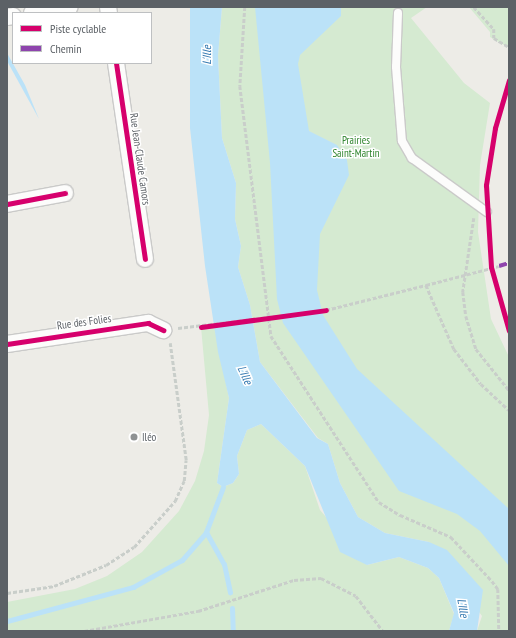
<!DOCTYPE html>
<meta charset="utf-8">
<style>
body{margin:0}
#map{position:relative;width:516px;height:638px;overflow:hidden;background:#edece7;font-family:"PT Sans Narrow",sans-serif}
div>[style]{position:absolute}
[style*='--x']{left:calc(var(--x)*1px);top:calc(var(--y)*1px);width:calc(var(--w)*1px);rotate:calc(var(--a)*1deg)}
.green>*{inset:0;background:#d5ead1}
.water>*{inset:0;background:#bbe2f8}
.stream>*{height:5px;margin:-2.5px;padding:0 2.5px;transform-origin:2.5px;border-radius:2.5px;background:#bbe2f8}
.path>*{height:2.5px;margin-top:-1.25px;transform-origin:0;background:repeating-linear-gradient(90deg,#c9ceca 0 4px,transparent 0 6px)}
.roads{filter:drop-shadow(1px 0 #cacac9) drop-shadow(-1px 0 #cacac9) drop-shadow(0 1px #cacac9) drop-shadow(0 -1px #cacac9)}
.service>*{height:8px;margin:-4px;padding:0 4px;transform-origin:4px;border-radius:4px;background:#fcfcfb}
.minor>*{height:16px;margin:-8px;padding:0 8px;transform-origin:8px;border-radius:8px;background:#fcfcfb}
.quiet>*{height:4px;margin-top:-2px;transform-origin:0;background:repeating-linear-gradient(90deg,#8e44ad 0 8px,transparent 0 12px)}
.cycleway>*{height:5px;margin:-2.5px;padding:0 2.5px;transform-origin:2.5px;border-radius:2.5px;background:#d6006c}
.dots>*{width:11px;height:11px;translate:-50% -50%;box-sizing:border-box;border:2px solid #fff;border-radius:50%}
span{translate:-50% -50%;white-space:nowrap;text-align:center;line-height:1.15;-webkit-text-stroke:3px #fff;paint-order:stroke}
.park-label{font-size:11px;color:#2f842d}
.street-label{font-size:11px;color:#5c6166}
.poi-label{font-size:11px;color:#5c6166}
.left{translate:0 -50%;text-align:left}
.water-label{font-size:12px;color:#367ab1;font-style:italic}
.frame{position:absolute;inset:0;border:8px solid #5c6166;pointer-events:none}
.legend{position:absolute;left:12px;top:12px;width:140px;height:52px;box-sizing:border-box;background:#fff;border:1px solid #bec0c2;margin:0;padding:5px 7px;list-style:none;font-size:12px;color:#5c6166}
.legend li{display:flex;align-items:center;gap:8px;height:20px}
.legend b{width:20px;border:1px solid #bec0c2}
</style>
<div id="map">
<div class="green">
<div style="clip-path:polygon(222px 7px,427px 7px,411px 18px,464px 83px,490px 103px,480px 165px,478px 232px,491px 319px,509px 357px,509px 631px,477px 631px,482px 616px,429px 542px,385px 533px,358px 517px,340px 483px,328px 444px,318px 438px,260px 362px,250px 305px,238px 267px,241px 246px,235px 219px,236px 183px,222px 138px,218px 56px)"></div>
<div style="clip-path:polygon(469px 7px,509px 7px,509px 48px,490px 37px,490px 32px)"></div>
<div style="clip-path:polygon(214px 325px,229px 398px,217px 483px,223px 487px,233px 483px,239px 474px,237px 456px,247px 430px,261px 424px,305px 466px,320px 510px,367px 565px,399px 557px,428px 568px,439px 578px,454px 614px,449px 631px,7px 631px,7px 602px,75px 589px,107px 576px,142px 552px,179px 511px,195px 481px,204px 451px,209px 415px,201px 327px)"></div>
</div>
<div class="water">
<div style="clip-path:polygon(190px 7px,222px 7px,218px 56px,222px 138px,236px 183px,235px 219px,241px 246px,238px 267px,250px 305px,260px 362px,317px 438px,328px 444px,340px 483px,358px 517px,385px 533px,429px 542px,447px 550px,483px 590px,477px 631px,449px 631px,454px 613px,439px 578px,428px 568px,399px 557px,367px 565px,340px 552px,305px 466px,261px 424px,247px 430px,237px 456px,239px 474px,233px 483px,223px 487px,217px 483px,229px 398px,218px 352px,205px 266px,190px 128px)"></div>
<div style="clip-path:polygon(255px 7px,341px 7px,341px 16px,300px 55px,298px 64px,309px 131px,337px 145px,347px 160px,349px 175px,320px 234px,317px 290px,323px 315px,357px 369px,509px 509px,509px 566px,480px 531px,457px 514px,399px 491px,283px 323px,277px 299px,270px 163px)"></div>
<div style="clip-path:polygon(7px 53px,25px 85px,39px 119px,7px 61px)"></div>
</div>
<div class="stream">
<div style="--x:206;--y:532;--w:37;--a:61"></div>
<div style="--x:224;--y:564;--w:29;--a:78"></div>
<div style="--x:232;--y:608;--w:23;--a:88"></div>
<div style="--x:7;--y:621;--w:131;--a:-15.1"></div>
<div style="--x:133;--y:587;--w:56;--a:-28.9"></div>
<div style="--x:182;--y:560;--w:37;--a:-49"></div>
<div style="--x:206;--y:532;--w:48;--a:-69.3"></div>
</div>
<div class="path">
<div style="--x:245;--y:7;--w:79;--a:93.6"></div>
<div style="--x:240;--y:86;--w:252;--a:82.9"></div>
<div style="--x:271;--y:336;--w:198;--a:57"></div>
<div style="--x:379;--y:502;--w:25;--a:32"></div>
<div style="--x:400;--y:515;--w:56;--a:23.3"></div>
<div style="--x:451;--y:537;--w:60;--a:47"></div>
<div style="--x:492;--y:581;--w:10;--a:53"></div>
<div style="--x:498;--y:589;--w:42;--a:88.6"></div>
<div style="--x:474;--y:7;--w:30;--a:48"></div>
<div style="--x:494;--y:29;--w:9;--a:90"></div>
<div style="--x:494;--y:38;--w:17;--a:31"></div>
<div style="--x:474;--y:218;--w:75;--a:98.5"></div>
<div style="--x:463;--y:292;--w:24;--a:83"></div>
<div style="--x:466;--y:316;--w:34;--a:73"></div>
<div style="--x:476;--y:349;--w:53;--a:51.2"></div>
<div style="--x:426;--y:285;--w:75;--a:-14.6"></div>
<div style="--x:178;--y:328;--w:149;--a:-6.9"></div>
<div style="--x:326;--y:310;--w:103;--a:-14"></div>
<div style="--x:426;--y:285;--w:70;--a:66.4"></div>
<div style="--x:454;--y:349;--w:44;--a:52.4"></div>
<div style="--x:481;--y:384;--w:38;--a:43"></div>
<div style="--x:7;--y:593;--w:48;--a:-8.5"></div>
<div style="--x:54;--y:586;--w:56;--a:-22"></div>
<div style="--x:106;--y:565;--w:33;--a:-33"></div>
<div style="--x:134;--y:547;--w:62;--a:-48.3"></div>
<div style="--x:175;--y:501;--w:22;--a:-66"></div>
<div style="--x:184;--y:481;--w:21;--a:-85"></div>
<div style="--x:186;--y:460;--w:118;--a:-97.8"></div>
<div style="--x:84;--y:631;--w:116;--a:-10"></div>
<div style="--x:198;--y:611;--w:101;--a:-17.9"></div>
<div style="--x:294;--y:580;--w:27;--a:-4"></div>
<div style="--x:321;--y:578;--w:39;--a:27"></div>
<div style="--x:356;--y:596;--w:44;--a:52.4"></div>
</div>
<div class="roads">
<div class="service">
<div style="--x:398;--y:13;--w:54;--a:92.1"></div>
<div style="--x:396;--y:67;--w:74;--a:85.4"></div>
<div style="--x:402;--y:141;--w:20;--a:60"></div>
<div style="--x:412;--y:158;--w:92;--a:35.8"></div>
</div>
<div class="minor">
<div style="--x:108;--y:7;--w:6;--a:81"></div>
<div style="--x:32;--y:13;--w:38;--a:-9"></div>
<div style="--x:7;--y:17;--w:6;--a:-9"></div>
<div style="--x:116;--y:63;--w:198;--a:81.6"></div>
<div style="--x:7;--y:204;--w:59;--a:-10.7"></div>
<div style="--x:7;--y:344;--w:143;--a:-8.5"></div>
<div style="--x:148;--y:323;--w:17;--a:25"></div>
</div>
</div>
<div class="quiet">
<div style="--x:499;--y:266;--w:10;--a:-17"></div>
</div>
<div class="cycleway">
<div style="--x:116;--y:63;--w:198;--a:81.6"></div>
<div style="--x:509;--y:80;--w:50;--a:106.3"></div>
<div style="--x:495;--y:128;--w:58;--a:99"></div>
<div style="--x:486;--y:185;--w:82;--a:86.5"></div>
<div style="--x:491;--y:267;--w:66;--a:74.3"></div>
<div style="--x:7;--y:204;--w:59;--a:-10.7"></div>
<div style="--x:201;--y:327;--w:126;--a:-7.7"></div>
<div style="--x:7;--y:344;--w:143;--a:-8.5"></div>
<div style="--x:148;--y:323;--w:17;--a:25"></div>
</div>
<div class="dots">
<div style="left:134px;top:437px;background:#8f9293"></div>
</div>
<div class="park-label">
<span style="left:356px;top:147px">Prairies<br>Saint-Martin</span>
</div>
<div class="street-label">
<span style="left:140px;top:159px;rotate:82deg">Rue Jean-Claude Camors</span>
<span style="left:84px;top:322px;rotate:-8deg">Rue des Folies</span>
</div>
<div class="poi-label">
<span class="left" style="left:142px;top:437px">Iléo</span>
</div>
<div class="water-label">
<span style="left:207px;top:55px;rotate:-90deg">L'Ille</span>
<span style="left:245px;top:375px;rotate:65deg">L'Ille</span>
<span style="left:463px;top:608px;rotate:80deg">L'Ille</span>
</div>
<div class="frame"></div>
<ul class="legend">
<li><b style="height:5px;background:#d6006c"></b>Piste cyclable</li>
<li><b style="height:5px;background:#8e44ad"></b>Chemin</li>
</ul>
</div>
